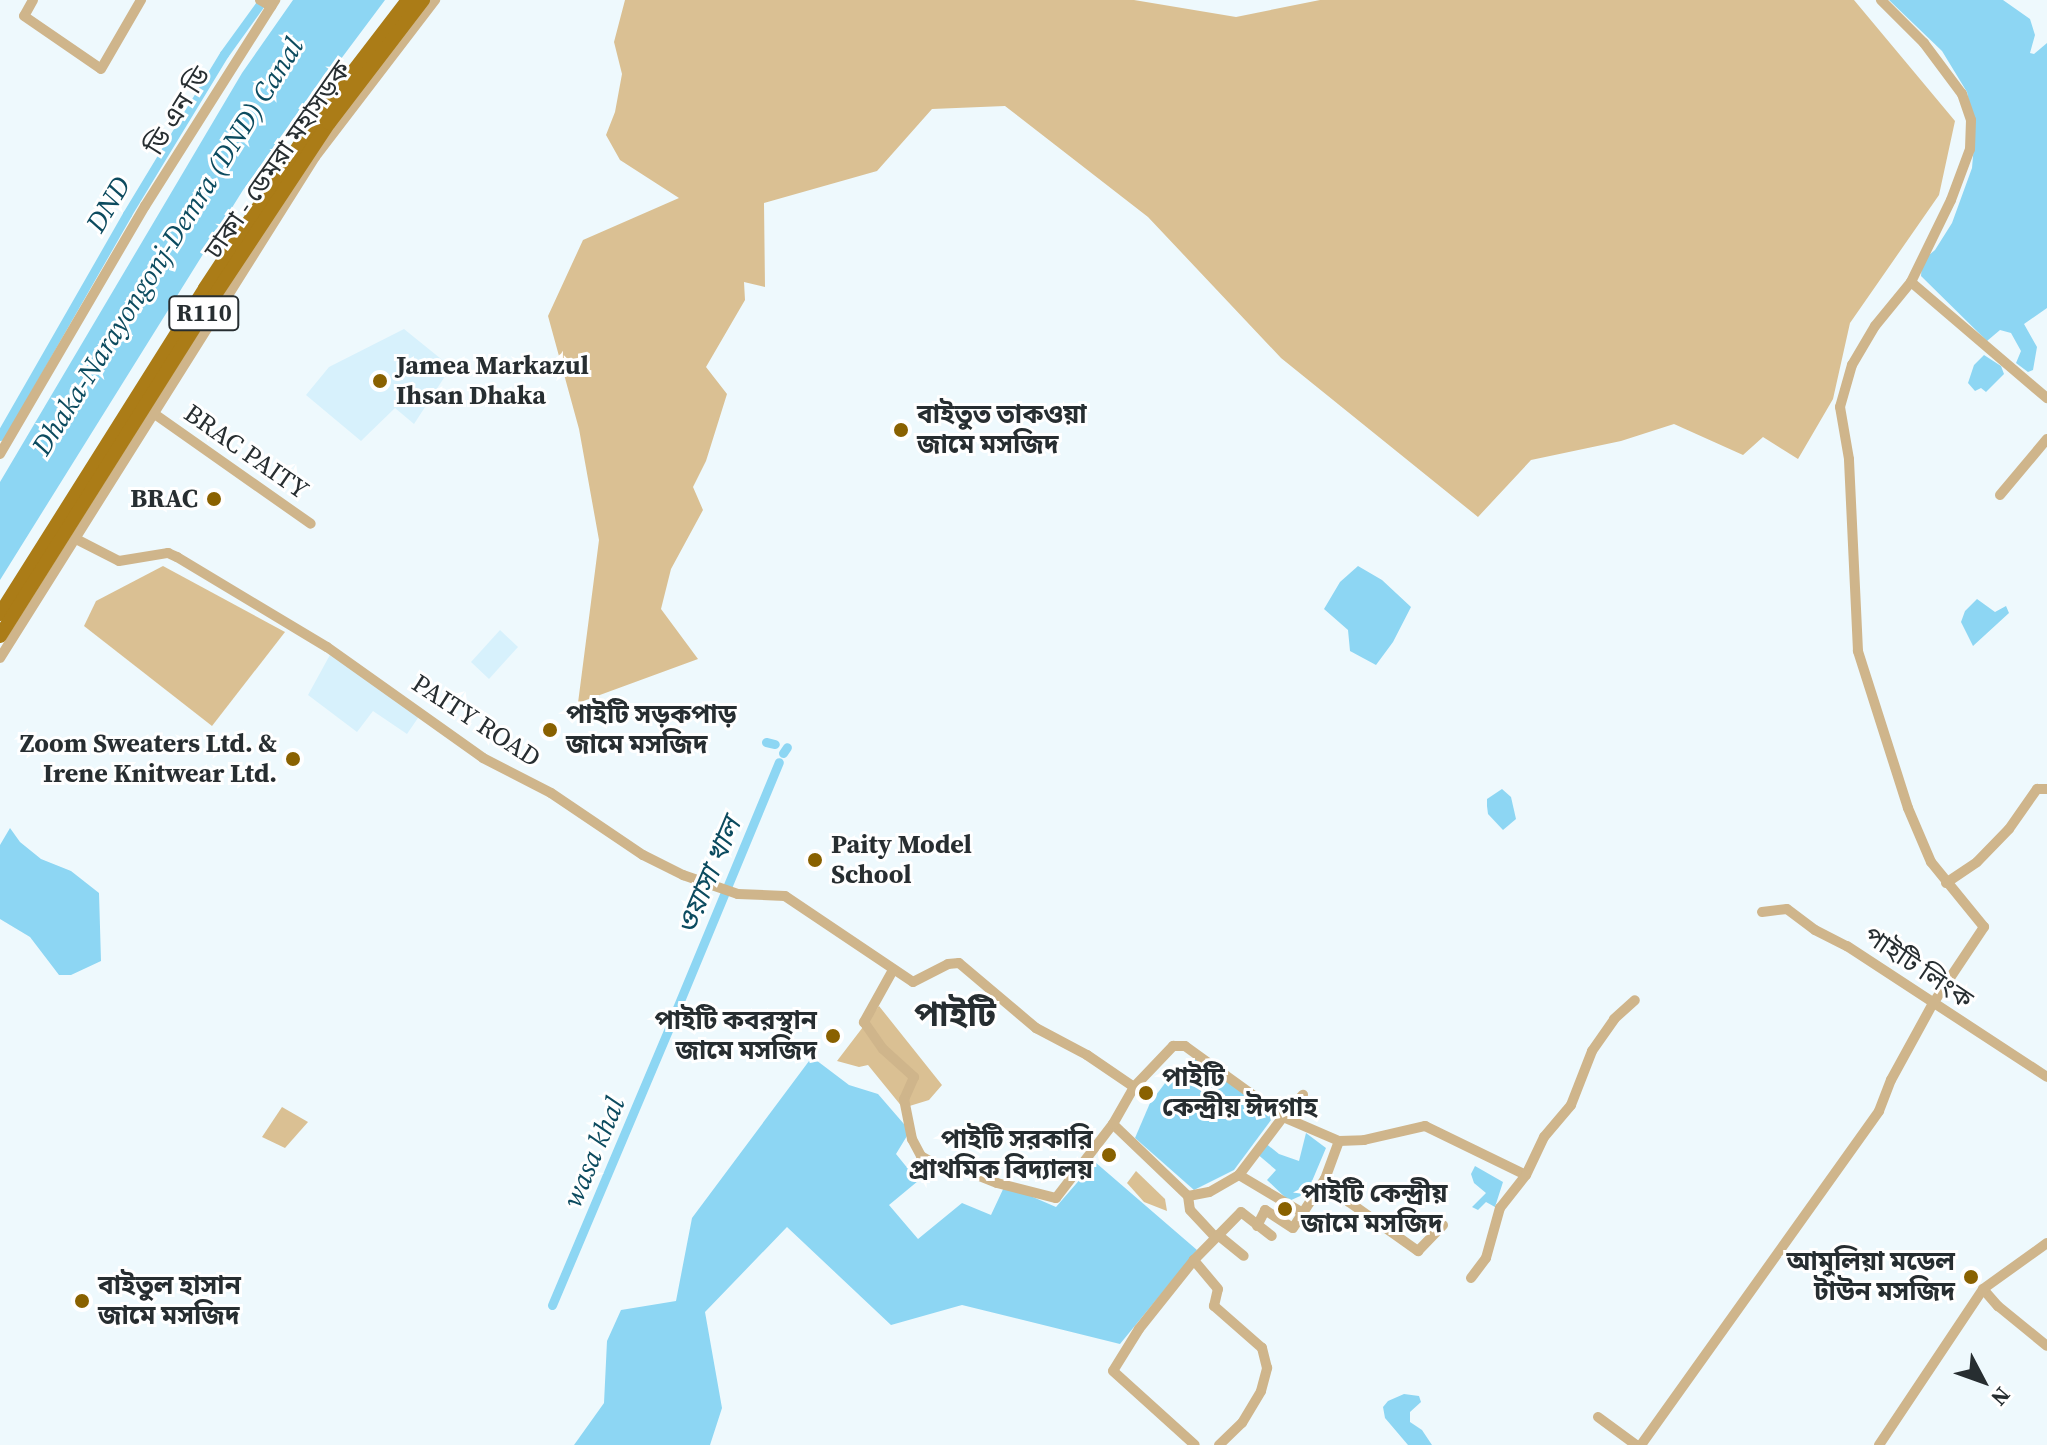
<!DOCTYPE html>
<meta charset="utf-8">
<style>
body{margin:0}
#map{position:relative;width:2047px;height:1445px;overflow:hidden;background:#eef9fd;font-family:"Source Serif 4","Noto Sans Bengali",serif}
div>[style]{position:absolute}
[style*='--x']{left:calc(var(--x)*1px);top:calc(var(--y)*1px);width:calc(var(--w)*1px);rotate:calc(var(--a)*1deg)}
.built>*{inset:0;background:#d7f1fc}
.green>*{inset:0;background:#dac093}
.water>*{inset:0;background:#8dd6f3}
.canal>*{height:9px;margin:-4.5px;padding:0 4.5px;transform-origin:4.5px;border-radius:4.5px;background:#8dd6f3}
.minor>*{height:10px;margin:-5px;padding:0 5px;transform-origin:5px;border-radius:5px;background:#cfb58b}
.major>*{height:14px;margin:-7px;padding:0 7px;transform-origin:7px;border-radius:7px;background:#ab7c17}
.dots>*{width:22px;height:22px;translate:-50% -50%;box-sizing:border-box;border:4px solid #fff;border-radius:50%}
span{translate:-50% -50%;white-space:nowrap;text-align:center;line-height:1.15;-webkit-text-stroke:6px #fff;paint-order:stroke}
.shield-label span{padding:2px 6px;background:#fff;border:2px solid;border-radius:6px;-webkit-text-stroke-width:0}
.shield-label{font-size:24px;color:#272e31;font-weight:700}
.street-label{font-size:26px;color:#272e31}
.poi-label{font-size:26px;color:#272e31;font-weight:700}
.left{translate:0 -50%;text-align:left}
.right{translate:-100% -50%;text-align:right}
.water-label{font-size:28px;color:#0c4b5f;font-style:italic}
.district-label{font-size:34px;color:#272e31;font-weight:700}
.north{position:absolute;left:1943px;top:1341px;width:80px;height:80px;-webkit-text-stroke:6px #fff;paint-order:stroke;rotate:131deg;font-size:22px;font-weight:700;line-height:32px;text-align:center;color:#272e31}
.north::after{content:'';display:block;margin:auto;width:28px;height:36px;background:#272e31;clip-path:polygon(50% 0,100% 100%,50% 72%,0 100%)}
</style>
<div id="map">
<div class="built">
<div style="clip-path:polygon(404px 329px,451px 367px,414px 424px,395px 408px,361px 441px,306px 395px,329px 367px)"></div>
<div style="clip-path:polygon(500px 630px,518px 647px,489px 679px,471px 662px)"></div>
<div style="clip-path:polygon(331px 653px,420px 715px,407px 734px,373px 711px,357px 732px,308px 695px)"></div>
</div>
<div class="green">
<div style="clip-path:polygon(625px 0,1134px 0,1236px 17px,1320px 0,1854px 0,1955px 121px,1939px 195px,1850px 323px,1833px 399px,1798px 459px,1763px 437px,1743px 455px,1674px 424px,1621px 441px,1531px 460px,1478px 517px,1281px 358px,1148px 217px,1005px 106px,932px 109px,877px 171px,764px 203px,765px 287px,744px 282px,745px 300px,706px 367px,727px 394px,706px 461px,693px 487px,703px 510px,671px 569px,661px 609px,698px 659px,578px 703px,599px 540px,579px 429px,548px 316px,583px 240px,679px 198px,620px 160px,606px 135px,615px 112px,622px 74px,614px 42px)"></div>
<div style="clip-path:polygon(163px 566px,285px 632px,212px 726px,84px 626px,96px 601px)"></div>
<div style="clip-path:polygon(879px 1006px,942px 1085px,929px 1100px,903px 1108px,868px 1065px,859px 1067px,837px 1061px)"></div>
<div style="clip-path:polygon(282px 1107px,308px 1122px,285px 1148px,262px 1137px)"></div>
<div style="clip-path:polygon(1136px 1171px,1165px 1199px,1167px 1211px,1144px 1202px,1127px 1183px)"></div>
</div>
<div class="water">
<div style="clip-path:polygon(293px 0,385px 0,243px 190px,0 580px,0 482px,242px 73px)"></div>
<div style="clip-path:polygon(1889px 0,2003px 0,2030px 19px,2035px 35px,2030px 53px,2034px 54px,2047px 43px,2047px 308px,2024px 324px,2037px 347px,2033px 370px,2028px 372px,2016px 363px,2021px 351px,2011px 333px,2000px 330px,1987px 341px,1921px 276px,1922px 261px,1935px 250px,1952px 223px,1972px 168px,1975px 133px,1967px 92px,1942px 51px)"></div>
<div style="clip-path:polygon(1984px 355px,2001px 366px,2004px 374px,1986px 392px,1981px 388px,1975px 391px,1968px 383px,1974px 365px)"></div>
<div style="clip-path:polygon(1358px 566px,1382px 580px,1411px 607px,1393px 642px,1376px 665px,1350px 651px,1348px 630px,1324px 609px,1340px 582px)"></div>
<div style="clip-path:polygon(1977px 599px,1995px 612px,2006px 606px,2009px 613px,1973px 646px,1961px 622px,1965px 611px)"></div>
<div style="clip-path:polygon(1502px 789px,1511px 797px,1516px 819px,1503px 830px,1488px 814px,1487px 806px,1487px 799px)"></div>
<div style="clip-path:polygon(10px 828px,20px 842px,41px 859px,71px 871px,99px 893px,101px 961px,71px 975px,59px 975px,30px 937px,0 919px,0 845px)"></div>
<div style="clip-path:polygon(812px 1057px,849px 1085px,878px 1094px,910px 1131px,896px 1154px,918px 1181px,889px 1205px,918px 1239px,962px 1203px,991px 1215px,1005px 1185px,1056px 1207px,1095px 1162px,1197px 1250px,1120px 1344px,962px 1305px,891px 1325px,787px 1227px,705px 1312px,722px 1408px,710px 1445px,574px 1445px,604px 1403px,607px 1341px,621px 1310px,676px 1301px,692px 1218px)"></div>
<div style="clip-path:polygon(1196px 1059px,1274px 1116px,1234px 1170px,1194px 1190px,1135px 1138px,1150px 1103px,1175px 1070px)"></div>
<div style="clip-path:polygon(1306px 1133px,1326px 1148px,1307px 1193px,1289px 1201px,1267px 1180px,1276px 1170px,1256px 1153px,1264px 1142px,1279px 1154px,1299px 1161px)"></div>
<div style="clip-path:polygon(1475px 1166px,1503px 1182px,1495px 1207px,1486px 1202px,1478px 1210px,1472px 1207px,1486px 1193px,1474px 1183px,1471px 1174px)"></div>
<div style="clip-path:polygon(1404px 1394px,1419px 1396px,1421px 1402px,1410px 1412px,1410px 1422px,1422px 1430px,1432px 1445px,1408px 1445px,1385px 1418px,1383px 1407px,1388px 1401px)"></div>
</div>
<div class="canal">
<div style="--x:0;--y:436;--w:256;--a:-60.2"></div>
<div style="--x:127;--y:214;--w:187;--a:-58.8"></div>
<div style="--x:224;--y:54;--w:67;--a:-54.2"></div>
<div style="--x:766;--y:742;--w:9;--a:13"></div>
<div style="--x:783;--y:753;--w:7;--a:-56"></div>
<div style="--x:677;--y:1008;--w:266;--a:-67.5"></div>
<div style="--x:552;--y:1305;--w:314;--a:-67.1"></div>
</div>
<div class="minor">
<div style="--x:33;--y:0;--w:18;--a:119"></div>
<div style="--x:24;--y:16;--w:93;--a:34.5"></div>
<div style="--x:101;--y:69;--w:80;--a:-59.9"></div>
<div style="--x:260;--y:0;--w:13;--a:29"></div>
<div style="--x:1911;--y:282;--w:179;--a:40.5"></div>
<div style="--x:156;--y:415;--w:189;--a:35.1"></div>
<div style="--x:0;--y:454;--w:287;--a:-59.7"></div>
<div style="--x:145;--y:206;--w:244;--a:-57.7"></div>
<div style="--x:2000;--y:495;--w:73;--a:-50"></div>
<div style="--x:76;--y:539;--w:48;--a:27.1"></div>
<div style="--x:119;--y:561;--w:50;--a:-9.3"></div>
<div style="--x:168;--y:553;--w:10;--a:24"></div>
<div style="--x:177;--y:557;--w:175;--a:31"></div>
<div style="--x:327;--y:647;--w:191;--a:35.4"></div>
<div style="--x:483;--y:758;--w:76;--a:27.2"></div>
<div style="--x:551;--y:793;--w:111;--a:34"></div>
<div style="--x:643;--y:855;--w:45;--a:26.6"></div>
<div style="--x:683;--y:875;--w:58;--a:19.1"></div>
<div style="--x:738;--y:894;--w:47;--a:2.4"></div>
<div style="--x:785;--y:896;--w:154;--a:33.9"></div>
<div style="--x:913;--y:982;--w:39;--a:-27"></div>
<div style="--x:948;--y:964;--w:11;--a:-5"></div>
<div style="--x:959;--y:963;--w:101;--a:40.2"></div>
<div style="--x:1036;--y:1028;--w:58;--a:27.9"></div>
<div style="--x:1087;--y:1055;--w:57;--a:34.2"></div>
<div style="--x:0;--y:658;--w:592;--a:-57.84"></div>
<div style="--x:315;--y:157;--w:198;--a:-52.6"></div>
<div style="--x:1946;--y:883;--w:37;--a:-34"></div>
<div style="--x:1977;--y:862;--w:46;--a:-45.9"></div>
<div style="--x:2009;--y:829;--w:49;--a:-55"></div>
<div style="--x:2037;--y:789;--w:10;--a:0"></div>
<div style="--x:1762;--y:912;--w:25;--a:-7"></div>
<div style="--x:1787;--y:909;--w:35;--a:37"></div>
<div style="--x:1815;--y:930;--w:36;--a:27"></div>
<div style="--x:1847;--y:946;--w:239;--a:33.2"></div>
<div style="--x:893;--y:970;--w:60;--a:119.1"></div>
<div style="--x:864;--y:1022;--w:33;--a:55"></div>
<div style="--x:883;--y:1049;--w:42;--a:42.1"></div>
<div style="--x:914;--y:1077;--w:24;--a:114"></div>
<div style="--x:904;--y:1099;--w:41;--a:78.7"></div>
<div style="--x:912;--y:1139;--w:19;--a:62"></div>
<div style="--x:921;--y:1156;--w:28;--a:30"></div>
<div style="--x:945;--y:1170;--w:9;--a:-36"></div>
<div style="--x:952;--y:1165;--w:48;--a:21.8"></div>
<div style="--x:997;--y:1183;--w:61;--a:14.3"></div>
<div style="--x:1056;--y:1198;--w:93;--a:-52.4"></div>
<div style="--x:1173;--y:1046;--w:12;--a:0"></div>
<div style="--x:1185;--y:1046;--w:121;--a:35.9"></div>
<div style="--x:1283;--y:1117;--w:73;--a:127.2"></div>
<div style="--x:1239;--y:1175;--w:34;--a:150"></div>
<div style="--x:1209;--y:1192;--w:21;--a:169"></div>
<div style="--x:1188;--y:1196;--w:104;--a:-136.2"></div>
<div style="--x:1113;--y:1124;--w:43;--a:-60.4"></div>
<div style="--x:1134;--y:1087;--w:57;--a:-46.4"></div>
<div style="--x:1339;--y:1141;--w:25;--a:-2"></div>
<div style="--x:1364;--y:1140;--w:63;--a:-12.9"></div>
<div style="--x:1425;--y:1126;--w:112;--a:25.9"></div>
<div style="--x:1526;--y:1175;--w:42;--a:-64.7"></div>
<div style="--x:1544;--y:1137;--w:42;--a:-49.8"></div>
<div style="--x:1571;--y:1105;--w:58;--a:-68.7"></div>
<div style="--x:1592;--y:1051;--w:39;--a:-55"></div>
<div style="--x:1614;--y:1019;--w:28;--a:-42"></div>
<div style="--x:1239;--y:1175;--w:72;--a:30.8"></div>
<div style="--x:1325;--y:1179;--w:33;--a:44"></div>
<div style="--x:1349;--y:1202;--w:85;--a:35.4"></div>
<div style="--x:1418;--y:1251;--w:36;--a:-46"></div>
<div style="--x:1188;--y:1196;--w:14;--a:82"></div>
<div style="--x:1190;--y:1210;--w:35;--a:47"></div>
<div style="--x:1257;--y:1226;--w:18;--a:-63"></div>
<div style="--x:1265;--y:1210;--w:33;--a:33"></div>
<div style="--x:1293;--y:1228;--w:59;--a:-56.9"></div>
<div style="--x:1325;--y:1179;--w:40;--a:-69.8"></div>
<div style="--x:1339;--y:1141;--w:61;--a:-156.8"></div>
<div style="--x:1283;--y:1117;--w:30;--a:-48"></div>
<div style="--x:1218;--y:1235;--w:33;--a:39"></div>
<div style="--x:1194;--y:1260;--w:88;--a:128.6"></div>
<div style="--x:1139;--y:1329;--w:49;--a:121.8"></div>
<div style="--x:1113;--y:1371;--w:110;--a:42.1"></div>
<div style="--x:1471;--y:1278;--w:25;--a:-53"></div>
<div style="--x:1486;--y:1258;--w:52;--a:-74.4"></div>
<div style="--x:1500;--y:1208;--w:42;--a:-51.8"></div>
<div style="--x:1983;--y:1289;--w:23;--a:49"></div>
<div style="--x:1998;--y:1306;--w:63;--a:39.2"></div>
<div style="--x:1598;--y:1417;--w:47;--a:36.4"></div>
<div style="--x:1219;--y:1445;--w:32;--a:-44"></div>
<div style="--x:1242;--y:1423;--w:37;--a:-59"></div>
<div style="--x:1261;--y:1391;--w:24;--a:-75"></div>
<div style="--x:1267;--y:1368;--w:21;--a:-104"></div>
<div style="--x:1262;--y:1348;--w:64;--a:-138.8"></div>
<div style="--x:1214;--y:1306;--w:17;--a:-77"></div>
<div style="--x:1218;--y:1289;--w:38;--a:-130"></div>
<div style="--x:1194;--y:1260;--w:67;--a:-45.6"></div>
<div style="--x:1241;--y:1212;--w:39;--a:38"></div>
<div style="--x:1641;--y:1445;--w:410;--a:-54.5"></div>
<div style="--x:1879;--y:1111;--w:33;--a:-69"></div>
<div style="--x:1891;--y:1080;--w:85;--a:-61.3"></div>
<div style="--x:1932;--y:1005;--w:94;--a:-56.3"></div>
<div style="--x:1984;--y:927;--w:84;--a:-129.2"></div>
<div style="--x:1931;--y:862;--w:59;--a:-113.1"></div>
<div style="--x:1908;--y:808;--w:165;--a:-107.7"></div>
<div style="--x:1858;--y:651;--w:192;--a:-92.7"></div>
<div style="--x:1849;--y:459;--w:53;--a:-99.8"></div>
<div style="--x:1840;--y:407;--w:44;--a:-74.1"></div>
<div style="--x:1852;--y:365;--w:45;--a:-59.5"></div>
<div style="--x:1875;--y:326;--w:57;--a:-50.7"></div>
<div style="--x:1911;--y:282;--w:91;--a:-64"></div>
<div style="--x:1951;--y:200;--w:54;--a:-69.6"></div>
<div style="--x:1970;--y:149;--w:29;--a:-88"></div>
<div style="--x:1971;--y:120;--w:28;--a:-109"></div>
<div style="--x:1962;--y:94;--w:64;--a:-126.7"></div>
<div style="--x:1924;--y:43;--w:61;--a:-135"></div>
<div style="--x:1879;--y:1445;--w:187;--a:-56.3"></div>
<div style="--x:1983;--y:1289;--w:79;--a:-35.7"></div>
</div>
<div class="major">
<div style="--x:0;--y:614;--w:385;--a:-57.8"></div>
<div style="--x:205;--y:288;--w:206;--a:-56.5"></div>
<div style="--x:319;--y:116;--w:146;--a:-52.5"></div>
<div style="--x:0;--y:636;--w:403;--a:-57.8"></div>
<div style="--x:215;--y:295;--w:206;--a:-56.5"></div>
<div style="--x:329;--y:123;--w:155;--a:-52.6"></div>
</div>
<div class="dots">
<div style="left:380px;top:381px;background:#896100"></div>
<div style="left:901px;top:430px;background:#896100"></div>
<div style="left:214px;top:499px;background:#896100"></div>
<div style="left:550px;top:730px;background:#896100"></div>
<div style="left:293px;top:759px;background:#896100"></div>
<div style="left:815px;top:860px;background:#896100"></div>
<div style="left:833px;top:1036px;background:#896100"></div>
<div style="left:1146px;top:1093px;background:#896100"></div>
<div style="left:1109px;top:1155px;background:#896100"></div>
<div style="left:1285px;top:1209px;background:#896100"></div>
<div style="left:1971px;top:1277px;background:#896100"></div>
<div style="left:82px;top:1301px;background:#896100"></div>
</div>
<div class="shield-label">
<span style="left:204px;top:313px">R110</span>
</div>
<div class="street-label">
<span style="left:178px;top:111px;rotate:-58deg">ডি এন ডি</span>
<span style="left:278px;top:160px;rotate:-55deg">ঢাকা - ডেমরা মহাসড়ক</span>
<span style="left:246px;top:452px;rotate:35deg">BRAC PAITY</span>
<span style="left:476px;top:721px;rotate:33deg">PAITY ROAD</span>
<span style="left:1918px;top:968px;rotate:34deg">পাইটি লিংক</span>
</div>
<div class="poi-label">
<span class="left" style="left:396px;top:381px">Jamea Markazul<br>Ihsan Dhaka</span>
<span class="left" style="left:917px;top:430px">বাইতুত তাকওয়া<br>জামে মসজিদ</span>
<span class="right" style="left:198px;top:499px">BRAC</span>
<span class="left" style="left:566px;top:730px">পাইটি সড়কপাড়<br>জামে মসজিদ</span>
<span class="right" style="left:277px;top:759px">Zoom Sweaters Ltd. &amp;<br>Irene Knitwear Ltd.</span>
<span class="left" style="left:831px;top:860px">Paity Model<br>School</span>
<span class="right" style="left:817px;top:1036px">পাইটি কবরস্থান<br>জামে মসজিদ</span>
<span class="left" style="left:1162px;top:1093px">পাইটি<br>কেন্দ্রীয় ঈদগাহ</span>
<span class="right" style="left:1093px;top:1155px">পাইটি সরকারি<br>প্রাথমিক বিদ্যালয়</span>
<span class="left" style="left:1301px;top:1209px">পাইটি কেন্দ্রীয়<br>জামে মসজিদ</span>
<span class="right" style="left:1955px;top:1277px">আমুলিয়া মডেল<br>টাউন মসজিদ</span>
<span class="left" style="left:98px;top:1301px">বাইতুল হাসান<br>জামে মসজিদ</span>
</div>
<div class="water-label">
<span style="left:108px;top:204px;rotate:-59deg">DND</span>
<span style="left:167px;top:246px;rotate:-58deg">Dhaka-Narayongonj-Demra (DND) Canal</span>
<span style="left:708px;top:876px;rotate:-67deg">ওয়াসা খাল</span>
<span style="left:593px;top:1152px;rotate:-67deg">wasa khal</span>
</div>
<div class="district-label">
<span style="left:955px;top:1015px">পাইটি</span>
</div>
<div class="north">N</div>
</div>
